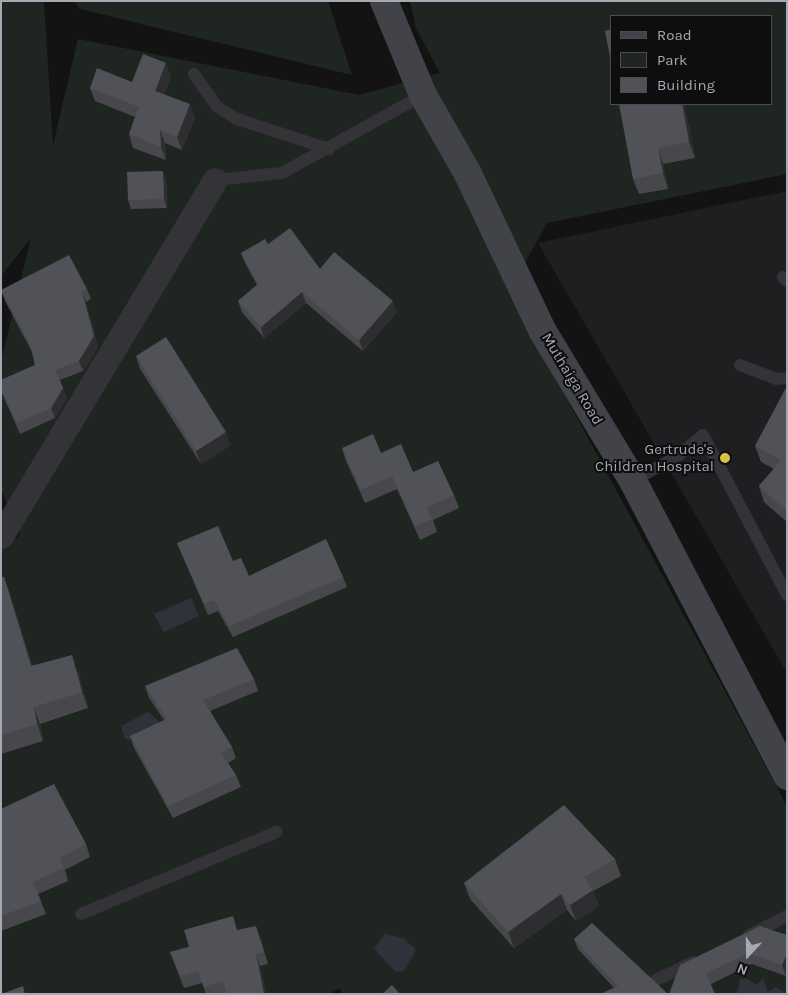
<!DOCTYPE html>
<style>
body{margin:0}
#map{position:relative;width:788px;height:995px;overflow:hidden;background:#131314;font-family:Karla,sans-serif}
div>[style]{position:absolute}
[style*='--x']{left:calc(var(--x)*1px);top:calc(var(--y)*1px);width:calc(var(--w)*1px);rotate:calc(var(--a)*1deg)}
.built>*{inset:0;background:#1f1f21}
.green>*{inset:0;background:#1f2621}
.water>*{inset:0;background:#2e333b}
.lane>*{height:12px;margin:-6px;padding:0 6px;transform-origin:6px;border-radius:6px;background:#343438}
.street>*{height:25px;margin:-12.5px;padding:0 12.5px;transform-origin:12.5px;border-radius:12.5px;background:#343438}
.secondary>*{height:28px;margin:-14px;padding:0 14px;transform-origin:14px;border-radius:14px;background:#424348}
.wall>*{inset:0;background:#47474c}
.shaded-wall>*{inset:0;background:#2e2e31}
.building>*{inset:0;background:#515257}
.dots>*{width:14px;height:14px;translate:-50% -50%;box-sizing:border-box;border:2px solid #0e0e0f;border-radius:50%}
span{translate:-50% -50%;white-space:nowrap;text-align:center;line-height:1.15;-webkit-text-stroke:4px #0e0e0f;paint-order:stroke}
.street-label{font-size:15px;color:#a6a8b3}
.poi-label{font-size:15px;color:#a6a8b3}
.right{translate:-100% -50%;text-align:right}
.frame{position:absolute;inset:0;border:2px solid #a6a8b3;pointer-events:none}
.legend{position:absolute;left:610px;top:15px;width:162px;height:90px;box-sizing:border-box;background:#0e0e0f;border:1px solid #4b4c51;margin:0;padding:6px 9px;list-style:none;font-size:15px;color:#a6a8b3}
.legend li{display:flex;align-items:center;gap:10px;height:25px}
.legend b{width:25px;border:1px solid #4b4c51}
.north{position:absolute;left:723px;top:930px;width:50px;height:50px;-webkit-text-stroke:4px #0e0e0f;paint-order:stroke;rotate:201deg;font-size:14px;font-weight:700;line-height:20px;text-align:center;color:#a6a8b3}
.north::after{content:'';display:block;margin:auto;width:18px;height:22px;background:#a6a8b3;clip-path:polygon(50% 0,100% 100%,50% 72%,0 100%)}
</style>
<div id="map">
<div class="built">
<div style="clip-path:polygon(787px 191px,787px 673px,538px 243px)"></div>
</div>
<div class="green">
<div style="clip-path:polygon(evenodd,1px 1px,44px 1px,53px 145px,78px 39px,359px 95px,440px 73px,416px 28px,410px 1px,787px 1px,787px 174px,547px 223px,509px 292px,787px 806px,787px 994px,342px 994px,340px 988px,329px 994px,1px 994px,1px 550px,20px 535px,1px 489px,1px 361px,31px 238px,1px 276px,1px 1px,612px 16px,772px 16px,772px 104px,612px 104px,612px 16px)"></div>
<div style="clip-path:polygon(74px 1px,328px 1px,352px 75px,80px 9px)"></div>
</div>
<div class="water">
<div style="clip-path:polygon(191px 598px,199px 616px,164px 632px,154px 614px)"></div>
<div style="clip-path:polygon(148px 712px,159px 721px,158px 726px,131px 740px,125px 739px,121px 726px)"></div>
<div style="clip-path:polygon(385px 934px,403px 938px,416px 950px,404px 971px,396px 972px,374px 949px)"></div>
<div style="clip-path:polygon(746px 978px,757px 985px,763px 978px,768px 992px,776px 987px,787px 994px,737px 994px,740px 979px)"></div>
</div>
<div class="lane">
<div style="--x:194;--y:74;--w:39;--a:55"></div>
<div style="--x:216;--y:106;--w:25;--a:32"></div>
<div style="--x:237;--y:119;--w:97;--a:18.1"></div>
<div style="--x:215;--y:180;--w:67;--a:-6"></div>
<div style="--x:282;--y:173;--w:161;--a:-29"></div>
<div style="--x:783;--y:277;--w:6;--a:45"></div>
<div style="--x:740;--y:365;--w:39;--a:21"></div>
<div style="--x:776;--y:379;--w:11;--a:-5"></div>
<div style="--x:633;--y:481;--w:53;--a:-29.5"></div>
<div style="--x:679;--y:455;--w:31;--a:-40"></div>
<div style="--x:703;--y:435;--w:181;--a:62.3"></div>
<div style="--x:81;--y:914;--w:212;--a:-22.8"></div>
<div style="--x:749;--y:935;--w:42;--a:-26.6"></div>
<div style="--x:656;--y:980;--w:41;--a:-25.9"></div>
</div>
<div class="street">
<div style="--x:1;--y:536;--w:415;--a:-59"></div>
</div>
<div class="secondary">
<div style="--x:384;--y:1;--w:102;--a:67.5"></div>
<div style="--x:423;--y:95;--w:91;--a:60.3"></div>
<div style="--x:468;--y:174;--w:173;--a:64.6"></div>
<div style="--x:542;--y:330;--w:176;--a:58.9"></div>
<div style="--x:633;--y:481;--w:333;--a:62.4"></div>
</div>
<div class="wall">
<div style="clip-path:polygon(171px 76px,164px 94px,195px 118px,182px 150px,165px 143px,166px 160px,133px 148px,129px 134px,135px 117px,95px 101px,90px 88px)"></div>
<div style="clip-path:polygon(684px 104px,695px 158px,663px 164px,668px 189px,639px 194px,633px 179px)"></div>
<div style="clip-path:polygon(166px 180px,167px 208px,131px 209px,128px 200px)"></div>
<div style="clip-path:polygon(268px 244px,320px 269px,397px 312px,363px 351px,306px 303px,264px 338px,242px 312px,238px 301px,257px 285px,245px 263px,241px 253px)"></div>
<div style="clip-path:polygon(87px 289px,91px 299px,86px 302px,98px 347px,83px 371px,60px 380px,67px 398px,55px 418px,20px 434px,1px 391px,1px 380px,35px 365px,32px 352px,5px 301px,1px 290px)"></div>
<div style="clip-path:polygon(136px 356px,231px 445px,201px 464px,140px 369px)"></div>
<div style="clip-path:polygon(787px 386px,787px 522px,764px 502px,759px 486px,774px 469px,761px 462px,755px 446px)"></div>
<div style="clip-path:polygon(342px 448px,381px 453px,454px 495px,459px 508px,433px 520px,437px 532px,420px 540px,397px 489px,365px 503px,346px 461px)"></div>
<div style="clip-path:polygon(177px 543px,233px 561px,249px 576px,343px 577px,347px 587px,233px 637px,218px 611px,208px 615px)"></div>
<div style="clip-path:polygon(4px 577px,10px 594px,32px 665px,78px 672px,88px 708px,40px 724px,43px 741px,1px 754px,1px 578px)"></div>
<div style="clip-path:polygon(254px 679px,258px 691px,210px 711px,232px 747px,236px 758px,228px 763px,236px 775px,241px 787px,173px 818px,134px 748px,130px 736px,164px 720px,149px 698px,145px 686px)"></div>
<div style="clip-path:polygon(1px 809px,86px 844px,90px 857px,65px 870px,68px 881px,38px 894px,46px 914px,1px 931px)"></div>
<div style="clip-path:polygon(615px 859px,621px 876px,593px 891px,599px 906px,576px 921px,567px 910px,514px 948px,470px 899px,464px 883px)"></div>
<div style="clip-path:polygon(238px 930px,261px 939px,268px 964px,260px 966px,266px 994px,206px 994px,202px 983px,184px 988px,170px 952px,189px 947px)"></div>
<div style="clip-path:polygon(787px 935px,787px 974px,786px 976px,752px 964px,711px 984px,680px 965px)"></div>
<div style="clip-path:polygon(574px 939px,668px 994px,614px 988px,578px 949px)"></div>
</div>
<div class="shaded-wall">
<div style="clip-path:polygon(166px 63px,171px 76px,160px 104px,155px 91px)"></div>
<div style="clip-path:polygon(190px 104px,195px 118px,182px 150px,177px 137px)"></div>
<div style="clip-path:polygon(682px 104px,684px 104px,695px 158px,689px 142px)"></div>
<div style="clip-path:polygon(160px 130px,165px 143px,166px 160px,161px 147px)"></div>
<div style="clip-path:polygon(658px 148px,663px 164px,668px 189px,663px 173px)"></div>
<div style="clip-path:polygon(163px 171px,166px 180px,167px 208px,164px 199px)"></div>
<div style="clip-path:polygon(82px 292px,86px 302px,98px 347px,83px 371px,79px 361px)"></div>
<div style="clip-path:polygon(302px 292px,306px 303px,264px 338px,261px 327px)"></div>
<div style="clip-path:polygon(393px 301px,397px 312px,363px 351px,359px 340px)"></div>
<div style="clip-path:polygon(63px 388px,67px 398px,55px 418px,51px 408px)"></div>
<div style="clip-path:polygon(226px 432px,231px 445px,201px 464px,196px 451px)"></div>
<div style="clip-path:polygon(4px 577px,10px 594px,37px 682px,31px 666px)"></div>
<div style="clip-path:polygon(72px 655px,78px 672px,88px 708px,82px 692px)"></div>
<div style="clip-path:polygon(34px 707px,40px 724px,43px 741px,37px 724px)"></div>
<div style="clip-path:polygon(593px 890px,599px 906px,576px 921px,570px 905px)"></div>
<div style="clip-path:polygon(561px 894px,567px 910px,514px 948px,508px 932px)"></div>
<div style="clip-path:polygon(256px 926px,261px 939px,268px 964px,264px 952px)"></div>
<div style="clip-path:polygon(787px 953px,787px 974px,786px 976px,782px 965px)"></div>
<div style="clip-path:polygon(256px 954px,260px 966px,266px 994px,264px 994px)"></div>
</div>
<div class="building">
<div style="clip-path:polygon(612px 29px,612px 67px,605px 31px)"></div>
<div style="clip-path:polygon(143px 54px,166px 63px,155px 91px,190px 104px,177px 137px,160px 130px,161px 147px,129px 134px,139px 107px,90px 88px,97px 68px,132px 82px)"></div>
<div style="clip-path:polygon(619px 104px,682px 104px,689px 142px,658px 148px,663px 173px,633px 179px)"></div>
<div style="clip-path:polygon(163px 171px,164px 199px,128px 200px,127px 172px)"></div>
<div style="clip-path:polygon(290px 228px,320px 269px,334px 252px,393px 301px,359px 340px,302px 292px,261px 327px,238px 301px,258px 284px,241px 253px,265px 239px,268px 244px)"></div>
<div style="clip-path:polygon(69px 255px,87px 289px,82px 292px,94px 336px,79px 361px,55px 370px,63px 388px,51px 408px,17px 423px,1px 390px,1px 380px,35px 365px,31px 346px,1px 290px)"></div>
<div style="clip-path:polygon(166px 337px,226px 432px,196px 451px,136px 356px)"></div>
<div style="clip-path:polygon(787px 386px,787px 511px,759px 486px,781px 460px,755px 446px)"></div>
<div style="clip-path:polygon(373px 434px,381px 453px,401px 444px,413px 472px,438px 461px,454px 495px,427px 507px,432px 519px,415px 526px,392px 476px,361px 490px,342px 448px)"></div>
<div style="clip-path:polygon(218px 526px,233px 561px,241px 558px,249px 576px,326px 539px,343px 577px,229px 626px,214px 600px,204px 604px,177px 543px)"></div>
<div style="clip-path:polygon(4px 577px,31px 666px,72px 655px,82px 692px,34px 707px,37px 724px,1px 735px,1px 578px)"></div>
<div style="clip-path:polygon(237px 648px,254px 679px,203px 700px,232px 747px,221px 753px,236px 775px,168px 806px,130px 736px,167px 719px,145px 686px)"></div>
<div style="clip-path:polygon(54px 784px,86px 844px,60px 858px,64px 868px,33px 882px,41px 901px,1px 916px,1px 809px)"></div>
<div style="clip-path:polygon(564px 805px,615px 859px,584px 877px,593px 890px,570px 905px,561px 894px,508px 932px,464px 883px)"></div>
<div style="clip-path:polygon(233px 916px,237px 930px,256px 926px,264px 952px,256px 954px,264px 994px,227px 994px,223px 981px,204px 987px,198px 971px,180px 976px,170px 952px,189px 947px,184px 930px)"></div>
<div style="clip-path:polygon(592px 923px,668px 994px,600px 994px,618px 986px,574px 939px)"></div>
<div style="clip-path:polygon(760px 926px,787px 935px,787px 953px,782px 965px,749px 953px,706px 973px,715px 994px,669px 994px,680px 965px)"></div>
<div style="clip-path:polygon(392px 985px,400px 994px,382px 994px)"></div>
<div style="clip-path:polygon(23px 986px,25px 994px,1px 994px)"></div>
</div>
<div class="dots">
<div style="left:725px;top:458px;background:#dbc243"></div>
</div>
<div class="street-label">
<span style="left:572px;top:379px;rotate:59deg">Muthaiga Road</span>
</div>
<div class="poi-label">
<span class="right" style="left:714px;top:458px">Gertrude's<br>Children Hospital</span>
</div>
<div class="frame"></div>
<ul class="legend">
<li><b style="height:6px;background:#424348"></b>Road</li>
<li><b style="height:14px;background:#1f2621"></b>Park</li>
<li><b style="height:14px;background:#515257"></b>Building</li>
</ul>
<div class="north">N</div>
</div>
